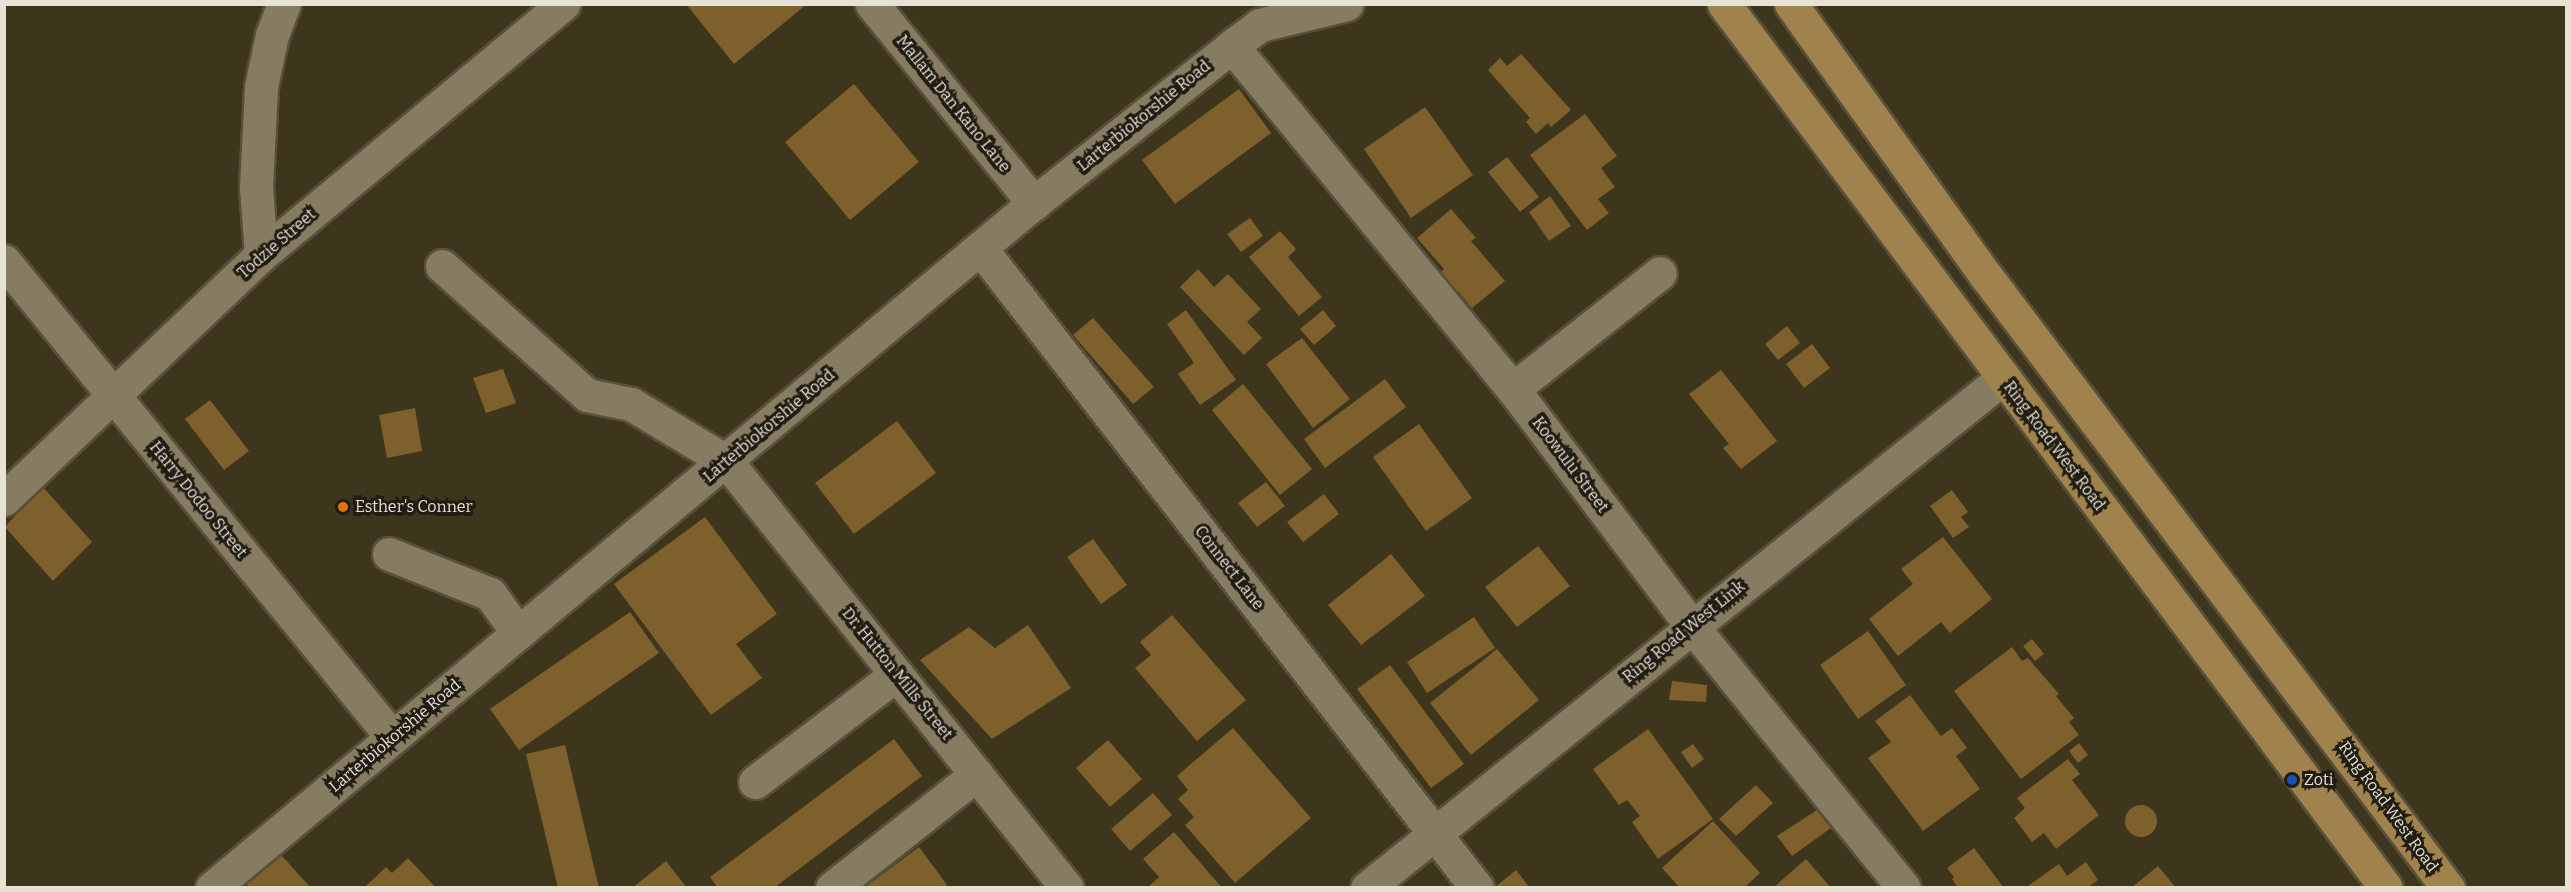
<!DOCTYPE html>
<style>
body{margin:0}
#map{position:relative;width:2571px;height:892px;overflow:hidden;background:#3e351d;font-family:Bitter,serif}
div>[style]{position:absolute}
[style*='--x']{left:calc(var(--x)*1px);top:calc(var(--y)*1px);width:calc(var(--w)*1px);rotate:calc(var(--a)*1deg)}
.building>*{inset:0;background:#7e602c}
.round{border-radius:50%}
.roads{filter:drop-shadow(2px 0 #58503b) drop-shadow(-2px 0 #58503b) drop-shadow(0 2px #58503b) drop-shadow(0 -2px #58503b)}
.minor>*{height:33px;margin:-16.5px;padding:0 16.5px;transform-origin:16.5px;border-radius:16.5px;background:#867c62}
.major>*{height:33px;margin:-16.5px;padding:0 16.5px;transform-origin:16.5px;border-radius:16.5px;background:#a0824c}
.dots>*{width:16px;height:16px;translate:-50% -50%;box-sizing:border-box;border:3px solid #211d13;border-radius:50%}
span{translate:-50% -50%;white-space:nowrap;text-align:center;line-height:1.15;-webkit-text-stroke:6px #211d13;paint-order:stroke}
.street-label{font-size:16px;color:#e8e2d4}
.poi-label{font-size:16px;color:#e8e2d4}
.left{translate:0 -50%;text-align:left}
.frame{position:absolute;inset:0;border:6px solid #e8e2d4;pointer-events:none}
</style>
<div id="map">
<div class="building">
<div style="clip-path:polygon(686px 4px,807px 4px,734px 64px)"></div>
<div style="clip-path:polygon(1521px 54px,1571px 110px,1551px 127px,1548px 123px,1536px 134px,1526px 122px,1530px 118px,1488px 70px,1500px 58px,1507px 66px)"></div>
<div style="clip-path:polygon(854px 84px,919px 162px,850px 220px,785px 142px)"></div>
<div style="clip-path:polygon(1239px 89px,1271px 133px,1175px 204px,1142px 160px)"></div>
<div style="clip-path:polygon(1425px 107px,1473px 175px,1411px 218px,1364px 149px)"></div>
<div style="clip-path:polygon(1585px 114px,1617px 156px,1601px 168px,1615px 187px,1598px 199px,1609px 213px,1587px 230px,1530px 155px)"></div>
<div style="clip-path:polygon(1507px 157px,1539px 197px,1520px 212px,1488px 172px)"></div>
<div style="clip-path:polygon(1550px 196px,1571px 226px,1549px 241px,1529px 212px)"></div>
<div style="clip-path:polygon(1451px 209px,1476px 238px,1471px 241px,1505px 281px,1472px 308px,1458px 291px,1453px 295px,1436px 276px,1444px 269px,1417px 238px)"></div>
<div style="clip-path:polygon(1250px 218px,1263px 236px,1241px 252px,1227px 234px)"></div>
<div style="clip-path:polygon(1280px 231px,1296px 249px,1288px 257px,1322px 297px,1299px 316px,1249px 257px)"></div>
<div style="clip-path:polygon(1198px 269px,1214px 287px,1228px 274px,1261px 309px,1247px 322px,1262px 338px,1244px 355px,1180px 287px)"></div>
<div style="clip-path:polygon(1186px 310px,1236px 380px,1200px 405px,1178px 374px,1194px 363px,1167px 324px)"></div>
<div style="clip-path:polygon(1323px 310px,1336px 326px,1314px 345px,1300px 329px)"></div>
<div style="clip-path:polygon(1093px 318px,1154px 387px,1133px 404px,1073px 335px)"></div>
<div style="clip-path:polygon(1787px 326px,1800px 343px,1778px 360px,1765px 344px)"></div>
<div style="clip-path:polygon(1302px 338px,1350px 399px,1313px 428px,1266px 364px)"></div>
<div style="clip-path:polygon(1812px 344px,1830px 368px,1804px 388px,1786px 364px)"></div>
<div style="clip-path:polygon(503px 369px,516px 403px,486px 413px,473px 378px)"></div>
<div style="clip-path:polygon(1721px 370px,1777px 441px,1741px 469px,1723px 448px,1729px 444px,1689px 394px)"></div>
<div style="clip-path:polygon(1385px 379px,1406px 407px,1325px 468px,1304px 439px)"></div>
<div style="clip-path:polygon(1243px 384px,1312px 469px,1280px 495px,1212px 410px)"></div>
<div style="clip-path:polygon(210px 400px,249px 451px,224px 470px,185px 419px)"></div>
<div style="clip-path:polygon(415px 408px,422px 451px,387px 458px,379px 415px)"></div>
<div style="clip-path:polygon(897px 421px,936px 473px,854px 534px,815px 483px)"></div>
<div style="clip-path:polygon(1419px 424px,1472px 498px,1426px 531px,1373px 457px)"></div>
<div style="clip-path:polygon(1266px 482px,1285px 506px,1257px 527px,1238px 503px)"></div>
<div style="clip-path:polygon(42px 486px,92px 542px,53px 581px,5px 527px)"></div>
<div style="clip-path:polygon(1952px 490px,1968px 512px,1961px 517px,1969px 527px,1953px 538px,1930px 506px)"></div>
<div style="clip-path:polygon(1324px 494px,1339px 514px,1303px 542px,1287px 522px)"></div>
<div style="clip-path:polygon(705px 517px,777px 614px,736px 644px,762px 678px,711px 715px,614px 584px)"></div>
<div style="clip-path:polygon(1943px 537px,1992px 599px,1950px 633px,1941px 622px,1898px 656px,1869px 619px,1913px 584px,1901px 569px)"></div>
<div style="clip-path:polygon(1093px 539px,1127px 585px,1101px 604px,1067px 557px)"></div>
<div style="clip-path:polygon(1538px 546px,1570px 586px,1517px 627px,1485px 587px)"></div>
<div style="clip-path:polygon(1391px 554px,1425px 596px,1361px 645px,1328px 605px)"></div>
<div style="clip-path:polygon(630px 612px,659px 653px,519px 750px,490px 709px)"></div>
<div style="clip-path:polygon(1172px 615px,1246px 700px,1197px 741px,1135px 668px,1151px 655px,1140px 642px)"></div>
<div style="clip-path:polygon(1474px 617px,1495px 648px,1427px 693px,1407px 662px)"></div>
<div style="clip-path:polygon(1028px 625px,1071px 688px,992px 739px,920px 660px,969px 627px,995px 648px)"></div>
<div style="clip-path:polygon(1868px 631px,1906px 685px,1858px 719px,1820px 665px)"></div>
<div style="clip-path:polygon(2032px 639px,2044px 654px,2035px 661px,2023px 646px)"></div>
<div style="clip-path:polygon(2012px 647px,2022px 661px,2028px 658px,2059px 694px,2056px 696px,2074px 718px,2069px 722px,2079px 735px,2021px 779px,1954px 691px)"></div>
<div style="clip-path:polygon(1497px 649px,1539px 700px,1471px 755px,1430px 703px)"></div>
<div style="clip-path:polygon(1390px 665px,1464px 764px,1431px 788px,1357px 689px)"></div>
<div style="clip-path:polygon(1672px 681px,1707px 685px,1706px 702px,1669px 700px)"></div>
<div style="clip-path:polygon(1910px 695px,1941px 736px,1952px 728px,1967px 748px,1956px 756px,1980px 789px,1923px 831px,1868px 758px,1891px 742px,1875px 721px)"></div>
<div style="clip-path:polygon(1233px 728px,1311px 818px,1235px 883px,1185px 825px,1194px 817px,1178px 799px,1188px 790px,1177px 776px)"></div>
<div style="clip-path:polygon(1648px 729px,1713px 819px,1658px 859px,1632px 822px,1640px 816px,1627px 800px,1619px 805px,1593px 769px)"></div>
<div style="clip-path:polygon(894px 739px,922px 776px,774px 888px,718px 888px,710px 877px)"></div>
<div style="clip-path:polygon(1108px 740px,1142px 779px,1110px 807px,1076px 768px)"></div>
<div style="clip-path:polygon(2079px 743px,2088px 755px,2078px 763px,2069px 751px)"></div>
<div style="clip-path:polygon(1693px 744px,1704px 759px,1692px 768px,1681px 752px)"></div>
<div style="clip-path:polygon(565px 745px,599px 888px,558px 888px,526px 754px)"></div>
<div style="clip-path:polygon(2068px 759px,2080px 774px,2072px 780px,2099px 815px,2056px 849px,2044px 833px,2032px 842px,2014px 818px,2025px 808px,2017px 798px)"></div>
<div style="clip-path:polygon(1756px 785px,1773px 803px,1736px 836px,1719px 819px)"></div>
<div style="clip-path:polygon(1153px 793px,1172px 815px,1130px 851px,1111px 829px)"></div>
<div class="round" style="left:2125px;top:805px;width:32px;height:32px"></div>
<div style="clip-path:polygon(1817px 810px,1831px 828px,1792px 856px,1777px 836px)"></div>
<div style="clip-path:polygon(1713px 821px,1760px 873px,1744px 888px,1680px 888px,1662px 868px)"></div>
<div style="clip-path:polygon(1174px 832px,1222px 888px,1147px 888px,1159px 877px,1143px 859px)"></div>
<div style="clip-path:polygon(274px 847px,311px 888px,250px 888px,240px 877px)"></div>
<div style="clip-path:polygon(919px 847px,947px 885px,943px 888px,848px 888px,859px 879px,865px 887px)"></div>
<div style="clip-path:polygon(1974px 848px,2004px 888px,1958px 888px,1952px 879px,1954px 877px,1947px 868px)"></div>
<div style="clip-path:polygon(408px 858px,436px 888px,366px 886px,386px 867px,392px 873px)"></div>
<div style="clip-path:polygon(1806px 859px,1831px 888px,1773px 888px,1799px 865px)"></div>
<div style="clip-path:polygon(666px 861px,687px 888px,632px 888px)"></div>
<div style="clip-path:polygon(2086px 862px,2098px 880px,2087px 888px,2025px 888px,2059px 864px,2067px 876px)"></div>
<div style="clip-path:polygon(2158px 866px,2176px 888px,2131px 888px)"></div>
<div style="clip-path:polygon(1516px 870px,1530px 888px,1494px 888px)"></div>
</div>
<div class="roads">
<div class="minor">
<div style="--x:872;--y:4;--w:257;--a:50.9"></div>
<div style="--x:1232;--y:46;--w:443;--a:50.7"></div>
<div style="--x:1513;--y:389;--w:296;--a:53"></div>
<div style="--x:1691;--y:625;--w:338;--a:51"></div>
<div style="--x:981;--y:249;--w:809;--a:52.18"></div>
<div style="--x:261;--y:255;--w:68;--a:-94.2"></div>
<div style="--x:256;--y:187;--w:100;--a:-87.1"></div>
<div style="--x:261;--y:87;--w:53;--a:-78.1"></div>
<div style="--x:272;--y:35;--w:33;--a:-69"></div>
<div style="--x:4;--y:261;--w:614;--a:50.82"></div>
<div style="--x:442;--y:266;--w:194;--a:41.7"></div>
<div style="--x:587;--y:395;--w:45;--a:11.6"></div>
<div style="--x:631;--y:404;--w:112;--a:31.1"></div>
<div style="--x:727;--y:462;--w:545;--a:51.41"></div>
<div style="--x:1513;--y:389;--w:187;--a:-38.3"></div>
<div style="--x:4;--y:499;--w:354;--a:-43.5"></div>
<div style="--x:261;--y:255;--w:393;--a:-39.7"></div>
<div style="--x:389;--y:554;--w:109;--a:21.6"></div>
<div style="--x:490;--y:594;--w:48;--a:54.3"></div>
<div style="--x:755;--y:782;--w:178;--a:-37.3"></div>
<div style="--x:212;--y:888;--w:1070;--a:-39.81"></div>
<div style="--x:1034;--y:203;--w:253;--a:-38.4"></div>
<div style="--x:1232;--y:46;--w:35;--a:-37"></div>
<div style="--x:1260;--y:25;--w:89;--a:-13.6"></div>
<div style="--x:832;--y:888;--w:184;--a:-38.2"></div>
<div style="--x:1367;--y:888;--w:815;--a:-38.73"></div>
</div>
<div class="major">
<div style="--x:1724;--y:4;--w:1104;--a:53.17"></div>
<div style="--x:1791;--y:4;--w:335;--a:54.4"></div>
<div style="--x:1986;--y:276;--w:767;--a:52.95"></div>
</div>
</div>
<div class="dots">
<div style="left:343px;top:507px;background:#e8710a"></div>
<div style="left:2292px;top:780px;background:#1a4fb4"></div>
</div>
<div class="street-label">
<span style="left:953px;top:104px;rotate:51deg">Mallam Dan Kano Lane</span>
<span style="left:1144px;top:116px;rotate:-39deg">Larterbiokorshie Road</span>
<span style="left:277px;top:244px;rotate:-41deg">Todzie Street</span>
<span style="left:769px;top:426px;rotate:-40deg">Larterbiokorshie Road</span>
<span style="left:2054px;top:446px;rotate:53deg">Ring Road West Road</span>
<span style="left:1570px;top:465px;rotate:53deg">Koowulu Street</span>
<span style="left:198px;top:500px;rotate:51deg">Harry Dodoo Street</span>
<span style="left:1229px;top:568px;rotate:52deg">Connect Lane</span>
<span style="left:1684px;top:632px;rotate:-39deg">Ring Road West Link</span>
<span style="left:897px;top:674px;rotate:51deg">Dr. Hutton Mills Street</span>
<span style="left:395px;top:736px;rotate:-40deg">Larterbiokorshie Road</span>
<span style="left:2388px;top:807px;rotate:54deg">Ring Road West Road</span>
</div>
<div class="poi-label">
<span class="left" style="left:355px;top:507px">Esther's Conner</span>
<span class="left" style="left:2304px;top:780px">Zoti</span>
</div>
<div class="frame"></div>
</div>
